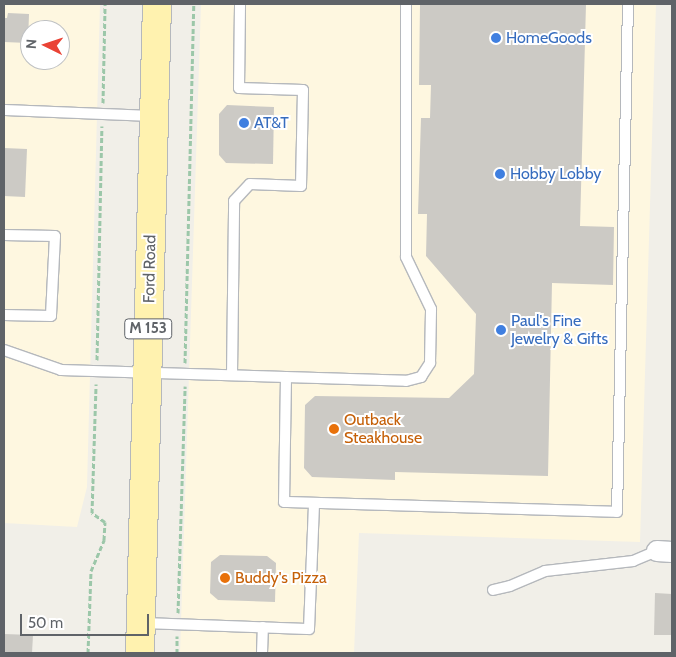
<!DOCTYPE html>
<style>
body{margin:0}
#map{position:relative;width:676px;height:657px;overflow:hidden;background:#f1efe8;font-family:Cabin,sans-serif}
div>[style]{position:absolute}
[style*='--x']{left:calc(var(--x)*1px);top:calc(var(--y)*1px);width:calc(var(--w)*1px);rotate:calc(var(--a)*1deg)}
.commercial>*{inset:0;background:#fef7e0}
.building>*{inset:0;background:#cccac5}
.path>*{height:3px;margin-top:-1.5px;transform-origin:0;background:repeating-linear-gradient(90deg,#9cc7a9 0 5px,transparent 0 7.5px)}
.roads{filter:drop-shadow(1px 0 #b5b8bc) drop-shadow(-1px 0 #b5b8bc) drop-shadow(0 1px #b5b8bc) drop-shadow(0 -1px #b5b8bc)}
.lane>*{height:10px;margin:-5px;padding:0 5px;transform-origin:5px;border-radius:5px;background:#fff}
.street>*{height:20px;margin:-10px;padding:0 10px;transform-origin:10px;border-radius:10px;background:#fff}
.primary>*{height:28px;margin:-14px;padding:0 14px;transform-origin:14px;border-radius:14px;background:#fff2af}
.dots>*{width:14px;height:14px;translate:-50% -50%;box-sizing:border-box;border:2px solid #fff;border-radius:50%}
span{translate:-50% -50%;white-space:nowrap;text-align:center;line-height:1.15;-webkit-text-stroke:4px #fff;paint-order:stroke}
.shield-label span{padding:1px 4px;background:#fff;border:1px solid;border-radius:4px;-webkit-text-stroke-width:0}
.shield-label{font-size:15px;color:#5f6368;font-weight:700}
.shop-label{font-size:16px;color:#366cbe}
.left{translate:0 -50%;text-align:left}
.street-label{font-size:16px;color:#5f6368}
.food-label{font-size:16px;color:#c56008}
.frame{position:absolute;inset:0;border:5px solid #5f6368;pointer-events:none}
.north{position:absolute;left:20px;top:20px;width:50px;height:50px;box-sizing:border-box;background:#fff;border:1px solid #bfc1c3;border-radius:50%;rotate:274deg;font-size:14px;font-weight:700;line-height:20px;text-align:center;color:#5f6368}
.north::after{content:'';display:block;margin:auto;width:18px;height:22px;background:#ea4335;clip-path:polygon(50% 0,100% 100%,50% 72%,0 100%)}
.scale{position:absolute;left:20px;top:614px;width:129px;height:22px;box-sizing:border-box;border:2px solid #5f6368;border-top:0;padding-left:6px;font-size:15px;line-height:18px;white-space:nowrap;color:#5f6368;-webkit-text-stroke:4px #fff;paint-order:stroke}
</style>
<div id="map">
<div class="commercial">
<div style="clip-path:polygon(evenodd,4px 4px,100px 4px,87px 487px,77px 527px,4px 523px,4px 4px,30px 30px,60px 30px,60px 60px,30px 60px,30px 30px)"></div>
<div style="clip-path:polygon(201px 4px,656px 4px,640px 542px,359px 533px,354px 653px,180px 653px)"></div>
</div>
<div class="building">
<div style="clip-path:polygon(420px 4px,586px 4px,580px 226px,614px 227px,613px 285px,552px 283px,548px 476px,395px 472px,395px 480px,312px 477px,304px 468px,305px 405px,315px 396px,449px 398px,474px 374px,476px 314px,426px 256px,427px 214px,418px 214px,421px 118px,430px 118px,431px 85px,419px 85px)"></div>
<div style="clip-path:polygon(8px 13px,29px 14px,28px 43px,4px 42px,4px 18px,7px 18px)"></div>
<div style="clip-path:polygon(227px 105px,274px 107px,273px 164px,226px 163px,219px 155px,219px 114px)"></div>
<div style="clip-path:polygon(4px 148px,27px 149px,25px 197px,4px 196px)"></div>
<div style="clip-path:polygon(220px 555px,267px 556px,276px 563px,275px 602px,218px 600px,210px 593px,211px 562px)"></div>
<div style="clip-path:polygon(655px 593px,672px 594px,672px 635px,654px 635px)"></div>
<div style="clip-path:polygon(4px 634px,33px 635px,32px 653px,4px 653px)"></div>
</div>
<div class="path">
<div style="--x:103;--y:103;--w:99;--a:-88.8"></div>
<div style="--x:97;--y:360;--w:234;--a:-88.8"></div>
<div style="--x:185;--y:363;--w:359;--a:-88.6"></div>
<div style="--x:178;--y:613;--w:227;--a:-88.2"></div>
<div style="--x:88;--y:653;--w:82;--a:-87.9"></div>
<div style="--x:91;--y:571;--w:34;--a:-67"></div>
<div style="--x:104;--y:540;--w:18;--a:-87"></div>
<div style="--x:105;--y:522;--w:16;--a:-145"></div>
<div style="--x:92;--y:513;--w:129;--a:-88.2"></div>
<div style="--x:177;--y:653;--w:17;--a:-90"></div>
</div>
<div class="roads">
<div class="lane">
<div style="--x:4;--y:110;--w:149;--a:2.3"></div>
<div style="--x:4;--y:235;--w:51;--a:1.1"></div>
<div style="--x:55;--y:236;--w:80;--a:92.9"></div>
<div style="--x:51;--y:316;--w:47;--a:-178.8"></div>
<div style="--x:4;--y:350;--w:60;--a:19.3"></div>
<div style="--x:61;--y:370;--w:345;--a:1.8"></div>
<div style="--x:406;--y:381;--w:16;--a:-15"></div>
<div style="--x:421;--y:377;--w:17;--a:-57"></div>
<div style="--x:430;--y:363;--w:54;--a:-88.9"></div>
<div style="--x:431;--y:309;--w:58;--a:-115.7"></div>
<div style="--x:406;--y:257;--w:253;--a:-90"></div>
<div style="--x:232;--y:375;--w:174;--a:-89.3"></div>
<div style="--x:234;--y:201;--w:23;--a:-47"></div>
<div style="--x:250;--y:184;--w:51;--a:2.2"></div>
<div style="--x:301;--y:186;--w:96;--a:-88.8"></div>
<div style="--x:303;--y:90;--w:64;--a:-178.2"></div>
<div style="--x:239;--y:88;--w:84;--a:-89.3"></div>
<div style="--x:286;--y:377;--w:125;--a:90.9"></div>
<div style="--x:284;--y:502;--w:333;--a:1.7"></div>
<div style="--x:617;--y:512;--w:508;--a:-88.76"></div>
<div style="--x:493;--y:590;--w:17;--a:-13"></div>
<div style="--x:510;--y:586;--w:38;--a:-23"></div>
<div style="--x:545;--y:571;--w:89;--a:-6.5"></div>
<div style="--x:633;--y:561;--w:26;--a:-23"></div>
<div style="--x:142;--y:623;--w:167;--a:2.1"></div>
<div style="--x:309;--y:629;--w:126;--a:-87.7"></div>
<div style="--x:262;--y:653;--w:26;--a:-88"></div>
</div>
<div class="street">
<div style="--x:657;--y:551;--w:15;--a:4"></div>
</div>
<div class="primary">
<div style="--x:140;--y:653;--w:649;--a:-88.5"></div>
</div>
</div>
<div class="dots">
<div style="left:496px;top:38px;background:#3f7fe0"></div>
<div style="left:244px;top:123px;background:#3f7fe0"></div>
<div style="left:500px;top:174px;background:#3f7fe0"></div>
<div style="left:501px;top:330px;background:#3f7fe0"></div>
<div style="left:334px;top:429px;background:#e8710a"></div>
<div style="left:225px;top:578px;background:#e8710a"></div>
</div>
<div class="shield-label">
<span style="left:148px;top:329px">M 153</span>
</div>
<div class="shop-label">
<span class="left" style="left:506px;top:38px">HomeGoods</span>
<span class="left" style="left:254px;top:123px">AT&amp;T</span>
<span class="left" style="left:510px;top:174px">Hobby Lobby</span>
<span class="left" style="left:511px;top:330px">Paul's Fine<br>Jewelry &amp; Gifts</span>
</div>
<div class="street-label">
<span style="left:150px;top:269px;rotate:-89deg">Ford Road</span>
</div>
<div class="food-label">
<span class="left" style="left:344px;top:429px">Outback<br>Steakhouse</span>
<span class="left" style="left:235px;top:578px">Buddy's Pizza</span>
</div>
<div class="frame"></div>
<div class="north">N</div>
<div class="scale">50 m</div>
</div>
